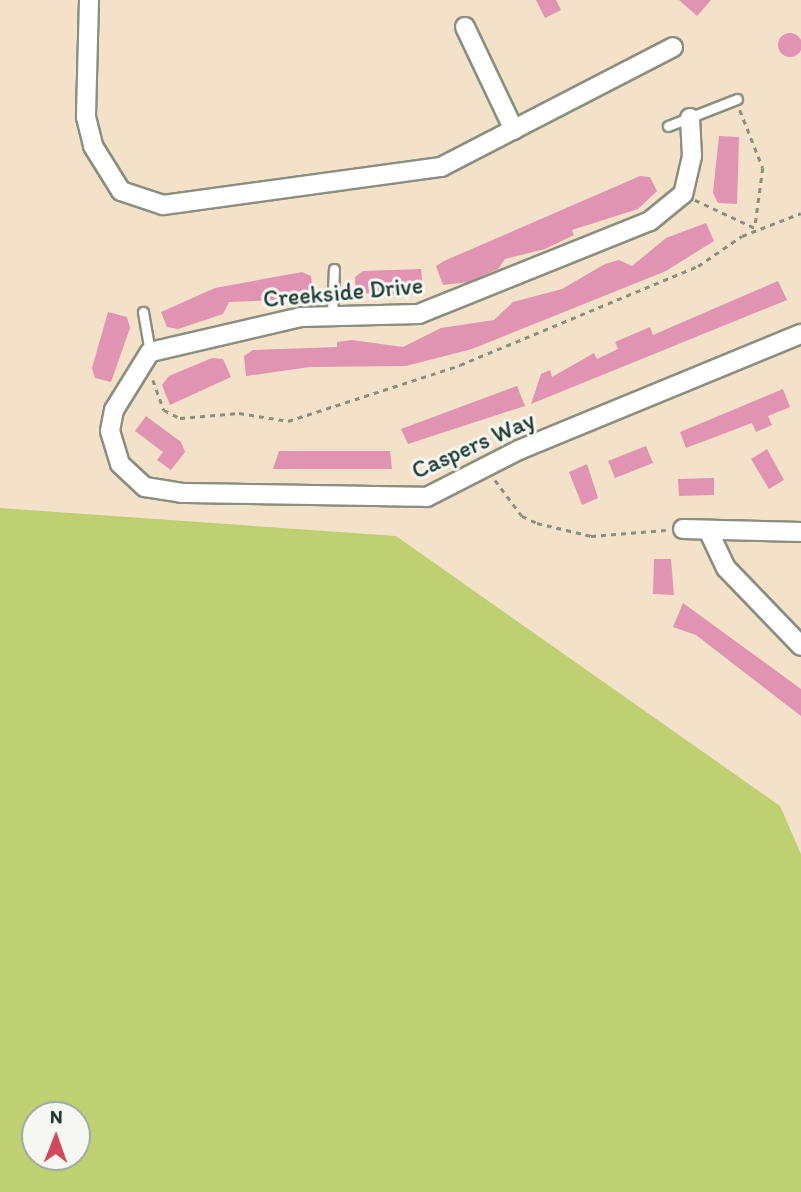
<!DOCTYPE html>
<style>
body{margin:0}
#map{position:relative;width:801px;height:1192px;overflow:hidden;background:#f4e1ca;font-family:Itim,sans-serif}
div>[style]{position:absolute}
[style*='--x']{left:calc(var(--x)*1px);top:calc(var(--y)*1px);width:calc(var(--w)*1px);rotate:calc(var(--a)*1deg)}
.green>*{inset:0;background:#bfd073}
.building>*{inset:0;background:#e094b2}
.round{border-radius:50%}
.path>*{height:2.5px;margin-top:-1.25px;transform-origin:0;background:repeating-linear-gradient(90deg,#8a8f7f 0 5px,transparent 0 10px)}
.roads{filter:drop-shadow(2px 0 #8a8f7f) drop-shadow(-2px 0 #8a8f7f) drop-shadow(0 2px #8a8f7f) drop-shadow(0 -2px #8a8f7f)}
.service>*{height:9px;margin:-4.5px;padding:0 4.5px;transform-origin:4.5px;border-radius:4.5px;background:#fff}
.minor>*{height:18px;margin:-9px;padding:0 9px;transform-origin:9px;border-radius:9px;background:#fff}
span{translate:-50% -50%;white-space:nowrap;text-align:center;line-height:1.15;-webkit-text-stroke:6px #f6f6f2;paint-order:stroke}
.street-label{font-size:24px;color:#1f3d34}
.north{position:absolute;left:21px;top:1101px;width:70px;height:70px;box-sizing:border-box;background:#f6f6f2;border:2px solid #a0aca6;border-radius:50%;rotate:1deg;font-size:19px;font-weight:700;line-height:28px;text-align:center;color:#1f3d34}
.north::after{content:'';display:block;margin:auto;width:24px;height:32px;background:#d1495b;clip-path:polygon(50% 0,100% 100%,50% 72%,0 100%)}
</style>
<div id="map">
<div class="green">
<div style="clip-path:polygon(evenodd,0 508px,396px 536px,780px 806px,801px 854px,801px 1192px,0 1192px,0 508px,35px 1115px,77px 1115px,77px 1157px,35px 1157px,35px 1115px)"></div>
</div>
<div class="building">
<div style="clip-path:polygon(536px 0,556px 0,561px 10px,545px 18px)"></div>
<div style="clip-path:polygon(679px 0,711px 0,697px 16px)"></div>
<div class="round" style="left:778px;top:33px;width:24px;height:24px"></div>
<div style="clip-path:polygon(719px 136px,739px 137px,737px 204px,718px 203px,713px 193px)"></div>
<div style="clip-path:polygon(640px 176px,650px 177px,657px 191px,638px 209px,572px 230px,574px 235px,545px 249px,505px 259px,498px 269px,469px 282px,443px 285px,436px 266px,444px 261px)"></div>
<div style="clip-path:polygon(706px 223px,714px 241px,666px 271px,472px 349px,406px 366px,310px 367px,246px 376px,244px 356px,253px 350px,337px 347px,337px 342px,352px 340px,403px 347px,441px 328px,494px 320px,513px 302px,562px 289px,605px 264px,619px 260px,632px 266px,666px 238px)"></div>
<div style="clip-path:polygon(421px 269px,423px 289px,413px 295px,356px 293px,355px 277px,363px 271px)"></div>
<div style="clip-path:polygon(302px 272px,311px 276px,313px 293px,304px 299px,229px 302px,223px 314px,178px 329px,167px 327px,161px 312px,215px 288px)"></div>
<div style="clip-path:polygon(778px 281px,787px 300px,531px 404px,541px 374px,550px 370px,552px 377px,594px 353px,597px 359px,618px 349px,615px 342px,650px 327px,653px 335px)"></div>
<div style="clip-path:polygon(108px 312px,127px 317px,130px 328px,111px 382px,95px 378px,92px 368px)"></div>
<div style="clip-path:polygon(212px 358px,223px 359px,231px 377px,170px 405px,162px 385px,169px 376px)"></div>
<div style="clip-path:polygon(517px 386px,525px 406px,408px 444px,401px 429px)"></div>
<div style="clip-path:polygon(783px 389px,790px 407px,768px 416px,772px 425px,756px 432px,752px 423px,686px 448px,680px 432px)"></div>
<div style="clip-path:polygon(146px 416px,181px 442px,185px 452px,171px 470px,157px 460px,163px 452px,135px 431px)"></div>
<div style="clip-path:polygon(646px 446px,653px 463px,615px 478px,608px 461px)"></div>
<div style="clip-path:polygon(767px 449px,784px 480px,769px 489px,751px 459px)"></div>
<div style="clip-path:polygon(279px 451px,390px 451px,392px 469px,273px 469px)"></div>
<div style="clip-path:polygon(587px 464px,598px 498px,582px 505px,569px 472px)"></div>
<div style="clip-path:polygon(714px 478px,714px 495px,679px 496px,678px 479px)"></div>
<div style="clip-path:polygon(654px 559px,671px 559px,674px 595px,653px 594px)"></div>
<div style="clip-path:polygon(683px 603px,801px 689px,801px 716px,696px 635px,673px 627px)"></div>
</div>
<div class="path">
<div style="--x:740;--y:110;--w:62;--a:68.4"></div>
<div style="--x:763;--y:168;--w:60;--a:97.7"></div>
<div style="--x:695;--y:200;--w:66;--a:25"></div>
<div style="--x:153;--y:380;--w:32;--a:70"></div>
<div style="--x:164;--y:410;--w:18;--a:27"></div>
<div style="--x:180;--y:418;--w:59;--a:-4.8"></div>
<div style="--x:239;--y:413;--w:50;--a:9.3"></div>
<div style="--x:288;--y:421;--w:181;--a:-18"></div>
<div style="--x:460;--y:365;--w:258;--a:-22.6"></div>
<div style="--x:698;--y:266;--w:53;--a:-34.3"></div>
<div style="--x:742;--y:236;--w:63;--a:-21.3"></div>
<div style="--x:495;--y:480;--w:45;--a:53.1"></div>
<div style="--x:522;--y:516;--w:17;--a:25"></div>
<div style="--x:537;--y:523;--w:56;--a:13.5"></div>
<div style="--x:591;--y:536;--w:75;--a:-4.6"></div>
</div>
<div class="roads">
<div class="service">
<div style="--x:668;--y:126;--w:74;--a:-21.4"></div>
<div style="--x:143;--y:312;--w:41;--a:80.1"></div>
<div style="--x:332;--y:314;--w:45;--a:-87.5"></div>
</div>
<div class="minor">
<div style="--x:89;--y:0;--w:117;--a:91.5"></div>
<div style="--x:86;--y:117;--w:30;--a:76"></div>
<div style="--x:93;--y:146;--w:53;--a:58.1"></div>
<div style="--x:121;--y:191;--w:44;--a:18.4"></div>
<div style="--x:163;--y:205;--w:281;--a:-7.8"></div>
<div style="--x:441;--y:167;--w:261;--a:-27.3"></div>
<div style="--x:465;--y:27;--w:114;--a:64.6"></div>
<div style="--x:690;--y:118;--w:38;--a:87"></div>
<div style="--x:692;--y:156;--w:39;--a:103"></div>
<div style="--x:683;--y:194;--w:43;--a:140.7"></div>
<div style="--x:650;--y:221;--w:249;--a:158.1"></div>
<div style="--x:419;--y:314;--w:118;--a:178.5"></div>
<div style="--x:301;--y:317;--w:155;--a:166.9"></div>
<div style="--x:150;--y:352;--w:68;--a:121.8"></div>
<div style="--x:114;--y:410;--w:21;--a:101"></div>
<div style="--x:110;--y:431;--w:34;--a:73"></div>
<div style="--x:120;--y:464;--w:34;--a:43"></div>
<div style="--x:145;--y:487;--w:36;--a:9"></div>
<div style="--x:181;--y:493;--w:246;--a:0.9"></div>
<div style="--x:427;--y:497;--w:103;--a:-27.1"></div>
<div style="--x:519;--y:450;--w:305;--a:-22.4"></div>
<div style="--x:683;--y:529;--w:118;--a:1.5"></div>
<div style="--x:708;--y:530;--w:42;--a:64.7"></div>
<div style="--x:726;--y:568;--w:108;--a:46.1"></div>
</div>
</div>
<div class="street-label">
<span style="left:343px;top:292px;rotate:-5deg">Creekside Drive</span>
<span style="left:473px;top:445px;rotate:-24deg">Caspers Way</span>
</div>
<div class="north">N</div>
</div>
